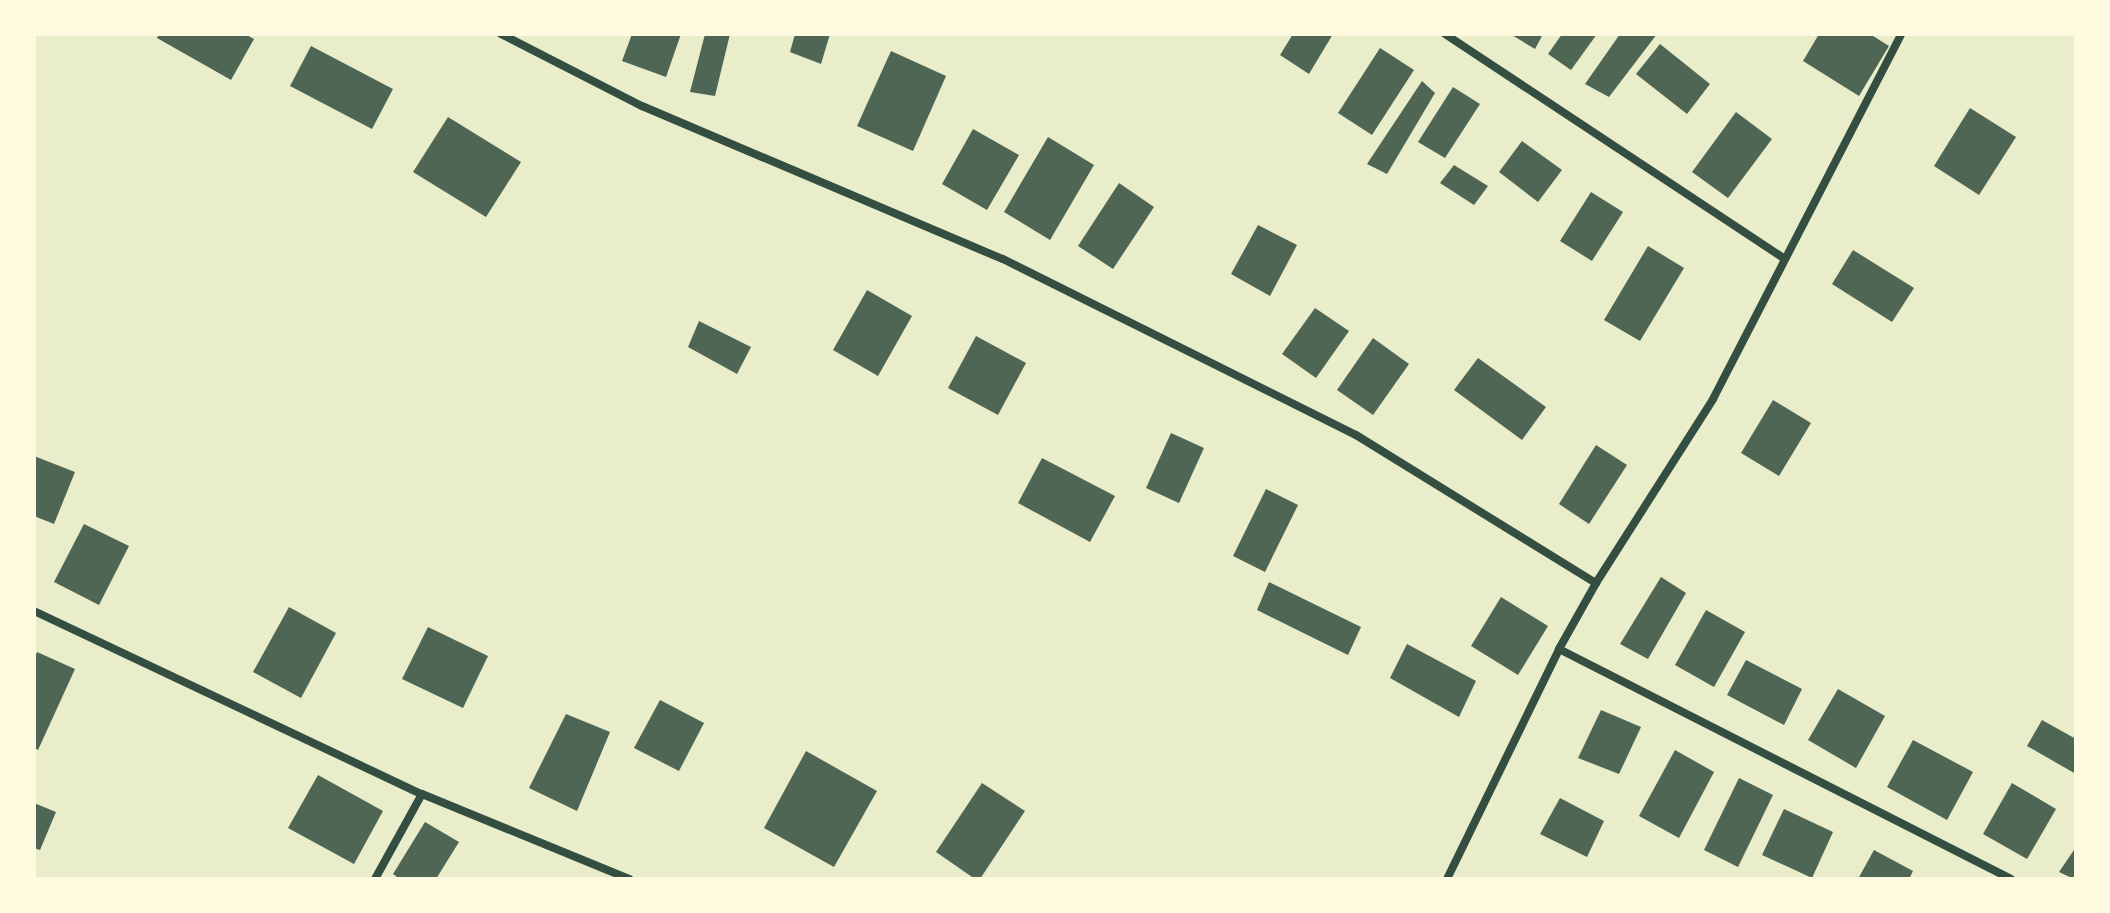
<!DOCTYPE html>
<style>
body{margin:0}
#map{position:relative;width:2110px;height:913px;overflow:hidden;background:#e9edc9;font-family:Overpass,sans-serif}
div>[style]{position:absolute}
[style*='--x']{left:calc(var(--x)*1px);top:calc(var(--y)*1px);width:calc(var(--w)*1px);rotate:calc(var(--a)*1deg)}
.building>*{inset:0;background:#4f6655}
.minor>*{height:8px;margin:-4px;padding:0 4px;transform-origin:4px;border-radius:4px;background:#344e41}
span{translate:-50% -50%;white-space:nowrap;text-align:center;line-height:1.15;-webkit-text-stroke:8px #fefae0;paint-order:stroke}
.frame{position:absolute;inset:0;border:36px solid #fefae0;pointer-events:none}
</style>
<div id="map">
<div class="building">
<div style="clip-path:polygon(159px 34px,245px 34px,254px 39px,231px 80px,157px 38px)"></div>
<div style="clip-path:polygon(632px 34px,681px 34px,666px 77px,622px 61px)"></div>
<div style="clip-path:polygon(705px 34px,730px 34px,715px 96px,690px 92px)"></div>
<div style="clip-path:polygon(795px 34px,830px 34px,821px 64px,790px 52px)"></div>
<div style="clip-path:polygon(1293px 34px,1333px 34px,1309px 74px,1280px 55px)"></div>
<div style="clip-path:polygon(1510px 34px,1543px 34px,1535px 49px)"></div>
<div style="clip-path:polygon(1562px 34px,1597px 34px,1571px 70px,1548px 54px)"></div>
<div style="clip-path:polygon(1620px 34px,1657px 34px,1609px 97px,1585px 84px)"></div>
<div style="clip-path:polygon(1819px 34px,1870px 34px,1889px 46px,1859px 96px,1803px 61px)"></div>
<div style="clip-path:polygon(1660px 44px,1710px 84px,1687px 114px,1636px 74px)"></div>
<div style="clip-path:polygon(311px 46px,393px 89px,372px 129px,290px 86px)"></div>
<div style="clip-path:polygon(1380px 48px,1414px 70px,1372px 135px,1338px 113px)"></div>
<div style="clip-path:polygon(891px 51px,946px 76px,913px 151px,857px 126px)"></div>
<div style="clip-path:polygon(1422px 81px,1435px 93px,1387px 174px,1367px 164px)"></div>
<div style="clip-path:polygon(1453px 87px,1480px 104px,1445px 158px,1418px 142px)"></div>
<div style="clip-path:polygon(1970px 108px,2016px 137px,1979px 195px,1934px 166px)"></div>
<div style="clip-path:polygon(1736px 112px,1772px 139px,1728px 198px,1692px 172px)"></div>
<div style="clip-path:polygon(448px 117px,521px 162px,486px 217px,413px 172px)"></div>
<div style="clip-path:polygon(973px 129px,1019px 155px,987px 210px,942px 184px)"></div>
<div style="clip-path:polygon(1048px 137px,1094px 165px,1050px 240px,1004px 212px)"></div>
<div style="clip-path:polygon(1522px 141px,1562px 170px,1538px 202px,1499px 172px)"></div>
<div style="clip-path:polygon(1454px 165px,1488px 186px,1474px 205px,1440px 183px)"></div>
<div style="clip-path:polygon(1119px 183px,1154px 207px,1113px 269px,1078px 246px)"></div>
<div style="clip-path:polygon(1591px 192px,1623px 212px,1592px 261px,1560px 241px)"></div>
<div style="clip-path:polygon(1258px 225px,1297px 245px,1270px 296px,1231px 274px)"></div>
<div style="clip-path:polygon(1648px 246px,1684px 268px,1640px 341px,1604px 320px)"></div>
<div style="clip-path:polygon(1853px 250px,1914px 288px,1892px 322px,1832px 284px)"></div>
<div style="clip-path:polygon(867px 290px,912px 316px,878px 376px,833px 350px)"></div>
<div style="clip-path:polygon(1315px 308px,1349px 331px,1316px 378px,1282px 354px)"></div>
<div style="clip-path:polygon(699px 321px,751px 347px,737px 374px,688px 347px)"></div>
<div style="clip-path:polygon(976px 336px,1026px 363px,998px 415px,948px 388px)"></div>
<div style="clip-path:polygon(1373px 338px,1409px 364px,1373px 415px,1337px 390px)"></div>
<div style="clip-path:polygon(1478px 358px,1546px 407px,1522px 440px,1454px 390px)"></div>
<div style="clip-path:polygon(1773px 400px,1811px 423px,1779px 476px,1741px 453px)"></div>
<div style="clip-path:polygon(1171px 433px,1204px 448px,1179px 503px,1146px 488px)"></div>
<div style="clip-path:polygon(1596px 445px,1627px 465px,1589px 524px,1559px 504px)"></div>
<div style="clip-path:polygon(34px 456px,75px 472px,54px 524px,34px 516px)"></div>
<div style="clip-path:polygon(1042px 458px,1115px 496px,1090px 542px,1018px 503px)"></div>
<div style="clip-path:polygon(1266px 489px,1298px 505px,1265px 572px,1233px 556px)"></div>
<div style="clip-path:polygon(84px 524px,129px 546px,99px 605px,54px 582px)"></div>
<div style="clip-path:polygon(1661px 577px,1686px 593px,1648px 659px,1620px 644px)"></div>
<div style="clip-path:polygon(1269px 582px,1361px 627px,1348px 655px,1257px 610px)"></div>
<div style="clip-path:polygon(1501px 597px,1548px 626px,1518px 675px,1471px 646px)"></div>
<div style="clip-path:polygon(289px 607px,336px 633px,301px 698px,253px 672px)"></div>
<div style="clip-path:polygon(1706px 610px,1745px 632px,1714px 687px,1675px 665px)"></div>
<div style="clip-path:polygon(428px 627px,488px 656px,463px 708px,402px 679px)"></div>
<div style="clip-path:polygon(1407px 644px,1476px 681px,1459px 717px,1390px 678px)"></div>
<div style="clip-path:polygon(37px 652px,75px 669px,38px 750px,34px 748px,34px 660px)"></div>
<div style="clip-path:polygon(1746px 660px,1802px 689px,1784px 725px,1727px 695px)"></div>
<div style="clip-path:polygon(1838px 689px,1885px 716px,1856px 768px,1808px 740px)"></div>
<div style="clip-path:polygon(660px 700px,704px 723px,679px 771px,634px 748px)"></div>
<div style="clip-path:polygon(1601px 710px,1641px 727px,1619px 774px,1578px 758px)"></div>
<div style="clip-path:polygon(566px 714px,610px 732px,577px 811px,529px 788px)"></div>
<div style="clip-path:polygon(2042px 720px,2076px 739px,2076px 774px,2027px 746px)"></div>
<div style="clip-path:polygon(1913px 740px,1973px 772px,1947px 820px,1887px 787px)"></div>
<div style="clip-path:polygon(1675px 750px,1714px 772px,1679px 838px,1639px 816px)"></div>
<div style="clip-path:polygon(806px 751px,877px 791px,834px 867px,764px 828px)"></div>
<div style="clip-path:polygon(318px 775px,383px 811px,354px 864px,288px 828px)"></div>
<div style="clip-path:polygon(1739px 778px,1773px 795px,1738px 867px,1704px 850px)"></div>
<div style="clip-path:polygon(982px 783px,1025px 811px,980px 879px,975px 879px,936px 852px)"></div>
<div style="clip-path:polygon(2012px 783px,2056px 809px,2027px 859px,1983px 834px)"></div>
<div style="clip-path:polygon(1560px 798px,1604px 821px,1587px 857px,1540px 834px)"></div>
<div style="clip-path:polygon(34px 803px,56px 812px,40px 850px,34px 848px)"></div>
<div style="clip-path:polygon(1784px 809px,1833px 832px,1812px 878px,1762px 855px)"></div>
<div style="clip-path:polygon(425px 822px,459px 842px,436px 879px,400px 879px,393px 874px)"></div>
<div style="clip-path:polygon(2076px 847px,2076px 879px,2074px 879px,2059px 872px)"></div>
<div style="clip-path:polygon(1874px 850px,1913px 871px,1909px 879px,1858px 879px)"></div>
</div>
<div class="minor">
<div style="--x:501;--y:34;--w:158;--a:27.1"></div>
<div style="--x:642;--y:106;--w:392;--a:23"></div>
<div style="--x:1003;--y:259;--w:394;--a:26.5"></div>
<div style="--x:1356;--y:435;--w:282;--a:31.7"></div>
<div style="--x:1445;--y:34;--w:406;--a:33.5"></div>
<div style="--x:34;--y:611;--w:429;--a:25.3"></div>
<div style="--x:422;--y:794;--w:224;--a:22.3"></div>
<div style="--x:1559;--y:649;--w:507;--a:26.97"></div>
<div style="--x:375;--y:879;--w:97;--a:-61.1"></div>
<div style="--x:1447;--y:879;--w:256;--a:-64"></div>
<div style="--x:1559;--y:649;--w:76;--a:-60.7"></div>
<div style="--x:1596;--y:583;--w:218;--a:-57.5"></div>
<div style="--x:1713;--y:399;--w:411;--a:-62.7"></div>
</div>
<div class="frame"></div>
</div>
